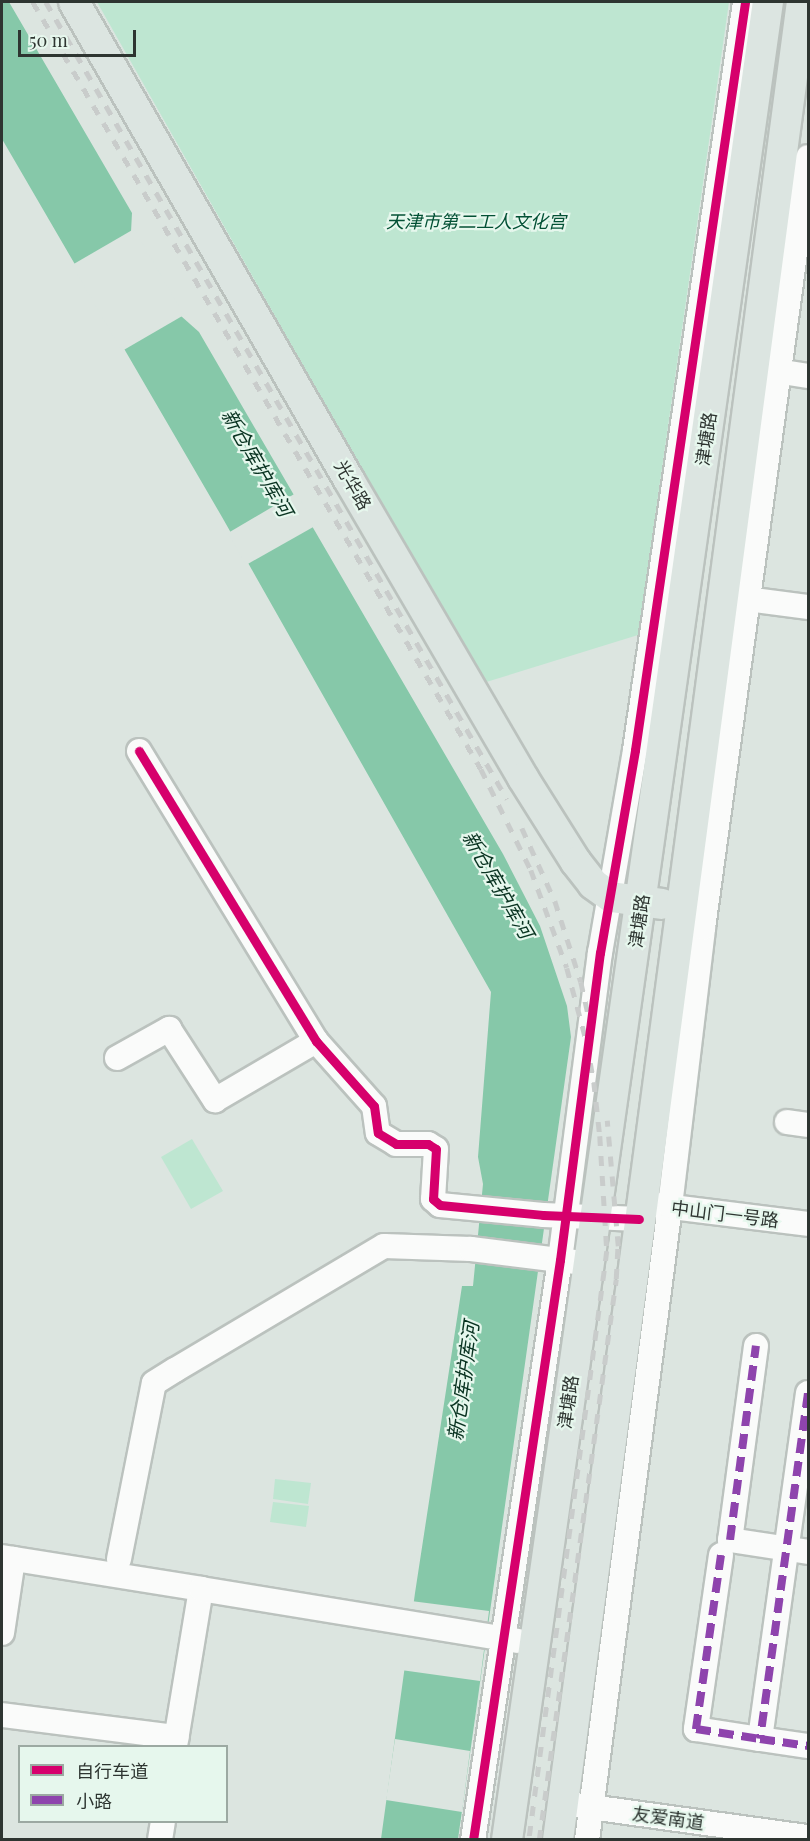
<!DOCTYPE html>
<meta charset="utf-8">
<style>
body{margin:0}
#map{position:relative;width:810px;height:1841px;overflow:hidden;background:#dce5e0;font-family:"Playfair Display","Noto Sans SC",serif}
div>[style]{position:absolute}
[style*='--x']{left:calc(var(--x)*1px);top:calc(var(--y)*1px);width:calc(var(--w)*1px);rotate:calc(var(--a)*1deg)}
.green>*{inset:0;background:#bee6d1}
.water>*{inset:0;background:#86c8a9}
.pier>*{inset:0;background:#dce5e0}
.roads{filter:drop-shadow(2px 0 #bbc2be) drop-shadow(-2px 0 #bbc2be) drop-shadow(0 2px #bbc2be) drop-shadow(0 -2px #bbc2be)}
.minor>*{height:24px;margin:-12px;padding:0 12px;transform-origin:12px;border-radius:12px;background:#fafbfa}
.major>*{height:30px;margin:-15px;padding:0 15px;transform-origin:15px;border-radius:15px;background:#dce5e1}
.rail>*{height:4.5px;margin-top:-2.25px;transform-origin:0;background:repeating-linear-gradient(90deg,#c9cccb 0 10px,transparent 0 20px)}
.quiet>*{height:8px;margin-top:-4px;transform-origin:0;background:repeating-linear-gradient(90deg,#8e44ad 0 15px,transparent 0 23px)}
.cycleway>*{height:9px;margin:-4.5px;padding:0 4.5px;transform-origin:4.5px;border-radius:4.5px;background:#d6006c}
span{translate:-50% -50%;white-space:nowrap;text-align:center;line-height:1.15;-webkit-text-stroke:4.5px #e6f7ed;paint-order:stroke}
.park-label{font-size:18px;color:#035135;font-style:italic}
.street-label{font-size:18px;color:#2e3531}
.water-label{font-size:20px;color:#093321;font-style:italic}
.frame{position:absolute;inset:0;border:3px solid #2e3531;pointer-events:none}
.legend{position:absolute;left:18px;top:1745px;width:210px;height:78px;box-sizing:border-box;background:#e6f7ed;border:2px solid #9ca9a2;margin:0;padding:8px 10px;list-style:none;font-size:18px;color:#2e3531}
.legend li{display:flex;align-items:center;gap:12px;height:30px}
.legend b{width:30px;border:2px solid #9ca9a2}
.scale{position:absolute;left:18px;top:30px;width:118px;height:27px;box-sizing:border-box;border:3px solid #2e3531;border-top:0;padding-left:8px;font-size:18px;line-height:21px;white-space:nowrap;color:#2e3531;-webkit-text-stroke:4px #e6f7ed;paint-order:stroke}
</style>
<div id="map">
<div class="green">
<div style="clip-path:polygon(97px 2px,729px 2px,638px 635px,483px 683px)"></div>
<div style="clip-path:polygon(192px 1139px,223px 1191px,191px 1209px,161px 1157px)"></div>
<div style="clip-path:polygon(275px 1479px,311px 1483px,308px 1504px,273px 1499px)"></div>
<div style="clip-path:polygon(273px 1502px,309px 1506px,306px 1527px,270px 1522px)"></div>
</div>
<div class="water">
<div style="clip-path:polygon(2px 2px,9px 2px,132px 213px,131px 232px,181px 316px,199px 332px,503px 854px,540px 926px,567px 1006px,571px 1037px,458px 1839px,381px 1839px,415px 1593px,462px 1286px,473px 1286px,483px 1184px,478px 1157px,491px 992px,222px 517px,2px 139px)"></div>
</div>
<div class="pier">
<div style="clip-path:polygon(134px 229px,184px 315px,122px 351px,72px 265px)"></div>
<div style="clip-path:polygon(296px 493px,315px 526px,246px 565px,228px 533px)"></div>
<div style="clip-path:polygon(411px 1601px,489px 1611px,480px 1681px,401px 1670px)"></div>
<div style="clip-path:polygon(395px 1739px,470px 1751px,462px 1812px,386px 1800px)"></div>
</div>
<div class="roads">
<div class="minor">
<div style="--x:763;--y:369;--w:46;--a:8.8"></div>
<div style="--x:731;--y:597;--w:78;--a:7.4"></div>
<div style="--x:139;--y:751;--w:340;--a:58.6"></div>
<div style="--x:316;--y:1041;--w:87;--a:48.3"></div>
<div style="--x:374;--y:1106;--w:27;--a:82"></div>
<div style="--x:378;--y:1133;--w:21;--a:31"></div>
<div style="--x:396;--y:1144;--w:32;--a:0"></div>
<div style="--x:428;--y:1144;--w:9;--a:32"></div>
<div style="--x:436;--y:1149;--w:50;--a:93.4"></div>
<div style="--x:433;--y:1199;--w:9;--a:41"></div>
<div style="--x:440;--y:1205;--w:103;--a:5.5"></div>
<div style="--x:543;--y:1215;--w:96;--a:2.4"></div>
<div style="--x:117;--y:1058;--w:60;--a:-29.1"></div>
<div style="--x:169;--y:1029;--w:85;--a:57.1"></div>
<div style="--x:215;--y:1100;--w:117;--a:-30.3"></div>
<div style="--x:787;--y:1122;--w:21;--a:8"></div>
<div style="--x:656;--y:1205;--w:153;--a:7.1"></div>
<div style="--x:756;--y:1346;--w:196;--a:97.6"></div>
<div style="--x:730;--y:1540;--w:79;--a:8.7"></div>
<div style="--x:808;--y:1393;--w:349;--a:97.9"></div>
<div style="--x:760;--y:1739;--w:49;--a:8.3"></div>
<div style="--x:721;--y:1555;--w:176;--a:98.2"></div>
<div style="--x:696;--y:1729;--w:65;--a:8.9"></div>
<div style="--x:2;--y:1557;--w:202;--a:9.1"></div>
<div style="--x:119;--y:1559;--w:179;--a:-78.8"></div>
<div style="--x:154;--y:1383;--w:25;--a:-32"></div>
<div style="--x:175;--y:1370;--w:243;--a:-30.7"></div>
<div style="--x:384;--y:1246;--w:87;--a:2"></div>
<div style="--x:471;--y:1249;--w:106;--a:7.1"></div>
<div style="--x:2;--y:1633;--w:75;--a:-81.5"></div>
<div style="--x:2;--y:1715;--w:176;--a:7.2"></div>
<div style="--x:175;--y:1746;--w:159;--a:-80.6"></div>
<div style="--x:201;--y:1589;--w:321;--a:9.3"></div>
<div style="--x:576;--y:1805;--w:234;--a:7.9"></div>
<div style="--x:160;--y:1840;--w:18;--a:-81"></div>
<div style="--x:473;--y:1840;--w:586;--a:-81.47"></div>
<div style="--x:560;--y:1260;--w:310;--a:-82.6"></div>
<div style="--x:600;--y:953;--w:206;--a:-80.2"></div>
<div style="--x:635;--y:750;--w:756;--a:-81.63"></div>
<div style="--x:587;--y:1840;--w:639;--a:-82.54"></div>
<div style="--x:670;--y:1206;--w:280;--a:-83.2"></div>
<div style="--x:703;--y:928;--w:778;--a:-82.24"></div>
</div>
<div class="major">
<div style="--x:74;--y:2;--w:551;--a:60.09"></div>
<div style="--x:349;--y:480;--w:345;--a:59.7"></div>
<div style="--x:523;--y:778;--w:99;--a:57.8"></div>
<div style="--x:576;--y:862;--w:28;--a:52"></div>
<div style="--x:593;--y:884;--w:22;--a:36"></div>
<div style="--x:611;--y:897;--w:51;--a:7.8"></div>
<div style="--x:507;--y:1840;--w:1856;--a:-81.92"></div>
<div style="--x:558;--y:1840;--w:1854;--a:-82.44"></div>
</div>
</div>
<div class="rail">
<div style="--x:33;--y:2;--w:888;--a:59.71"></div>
<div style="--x:481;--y:769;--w:113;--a:63.7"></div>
<div style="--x:531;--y:870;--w:104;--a:69.8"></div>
<div style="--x:567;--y:968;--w:78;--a:75.1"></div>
<div style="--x:587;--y:1043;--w:40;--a:80"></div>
<div style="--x:594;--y:1082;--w:54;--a:83.7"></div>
<div style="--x:600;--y:1136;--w:115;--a:86.5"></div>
<div style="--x:607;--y:1251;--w:594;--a:97.54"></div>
<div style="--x:46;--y:2;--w:921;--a:59.95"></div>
<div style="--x:522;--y:828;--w:80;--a:65.7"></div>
<div style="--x:555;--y:901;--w:85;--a:72.2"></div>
<div style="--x:581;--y:982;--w:59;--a:77.4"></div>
<div style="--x:539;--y:1840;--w:566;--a:-82.18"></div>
<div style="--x:616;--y:1279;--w:33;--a:-87"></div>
<div style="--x:618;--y:1246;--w:126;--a:-95"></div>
</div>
<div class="quiet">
<div style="--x:808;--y:1393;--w:349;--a:97.9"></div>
<div style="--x:760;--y:1739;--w:49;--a:8.3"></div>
<div style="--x:730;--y:1540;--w:196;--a:-82.4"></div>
<div style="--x:721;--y:1555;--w:176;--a:98.2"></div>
<div style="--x:696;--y:1729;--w:65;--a:8.9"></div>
</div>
<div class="cycleway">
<div style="--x:139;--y:751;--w:340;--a:58.6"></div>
<div style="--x:316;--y:1041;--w:87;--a:48.3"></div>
<div style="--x:374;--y:1106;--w:27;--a:82"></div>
<div style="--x:378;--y:1133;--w:21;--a:31"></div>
<div style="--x:396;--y:1144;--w:32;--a:0"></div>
<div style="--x:428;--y:1144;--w:9;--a:32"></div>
<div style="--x:436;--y:1149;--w:50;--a:93.4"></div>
<div style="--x:433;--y:1199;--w:9;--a:41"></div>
<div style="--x:440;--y:1205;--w:103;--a:5.5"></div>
<div style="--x:543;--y:1215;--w:96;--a:2.4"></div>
<div style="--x:473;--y:1840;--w:586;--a:-81.47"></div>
<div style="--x:560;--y:1260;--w:310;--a:-82.6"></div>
<div style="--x:600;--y:953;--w:206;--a:-80.2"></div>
<div style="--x:635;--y:750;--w:756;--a:-81.63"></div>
</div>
<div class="park-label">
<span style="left:476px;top:221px">天津市第二工人文化宫</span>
</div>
<div class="street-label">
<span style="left:706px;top:439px;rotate:-82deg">津塘路</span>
<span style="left:353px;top:485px;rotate:60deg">光华路</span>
<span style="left:639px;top:921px;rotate:-82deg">津塘路</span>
<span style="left:725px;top:1214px;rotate:7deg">中山门一号路</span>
<span style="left:568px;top:1402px;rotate:-82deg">津塘路</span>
<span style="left:668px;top:1818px;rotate:8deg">友爱南道</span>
</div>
<div class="water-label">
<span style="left:258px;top:462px;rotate:60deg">新仓库护库河</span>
<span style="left:499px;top:884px;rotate:60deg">新仓库护库河</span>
<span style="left:462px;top:1381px;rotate:-82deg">新仓库护库河</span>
</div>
<div class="frame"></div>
<ul class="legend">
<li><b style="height:8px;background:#d6006c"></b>自行车道</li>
<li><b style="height:8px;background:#8e44ad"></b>小路</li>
</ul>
<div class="scale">50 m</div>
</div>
